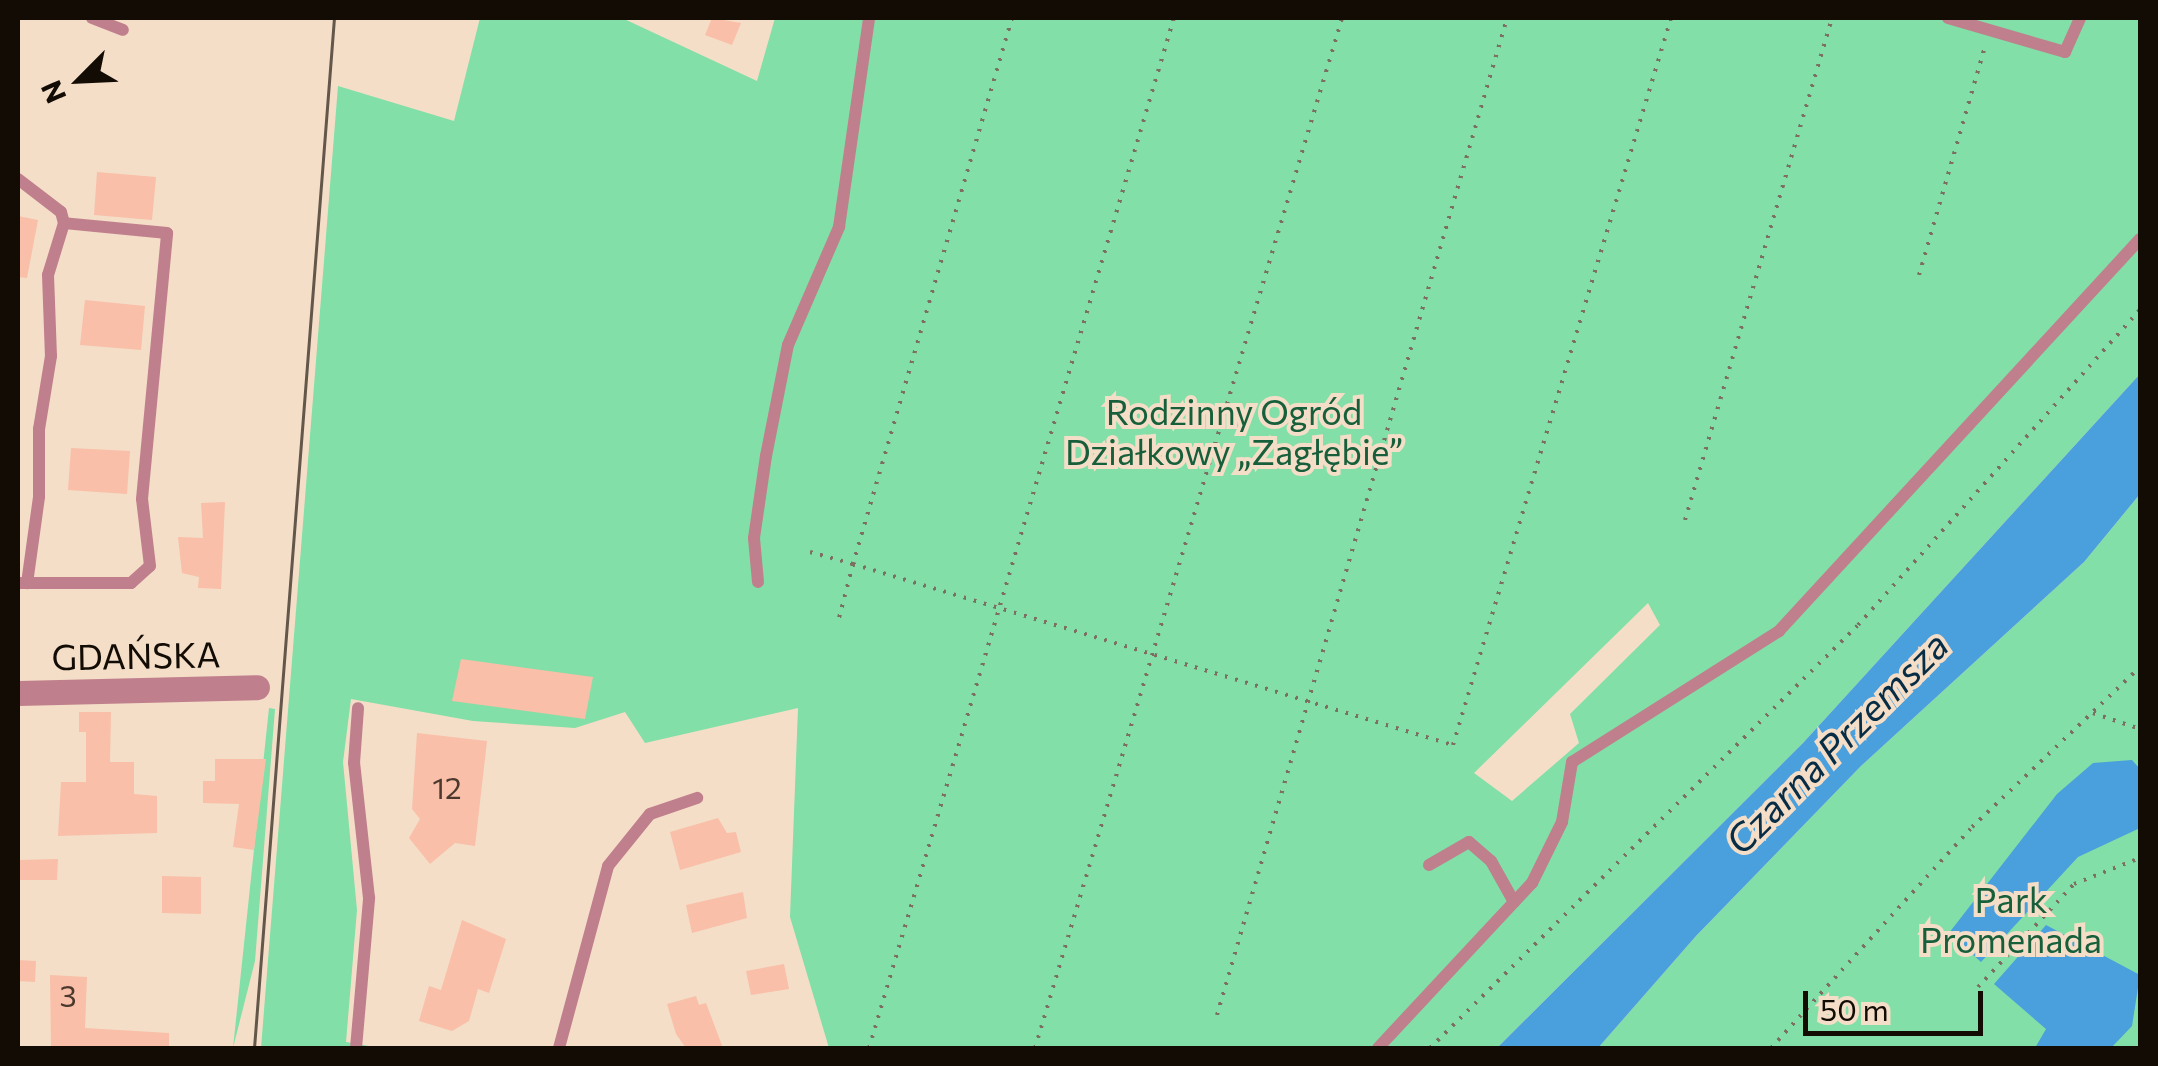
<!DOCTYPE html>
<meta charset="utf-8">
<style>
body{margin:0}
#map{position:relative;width:2158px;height:1066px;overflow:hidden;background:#f4dec8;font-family:Commissioner,sans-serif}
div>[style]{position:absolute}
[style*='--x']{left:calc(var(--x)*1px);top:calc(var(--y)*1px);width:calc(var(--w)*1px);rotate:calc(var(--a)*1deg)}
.green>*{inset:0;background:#81dfa7}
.water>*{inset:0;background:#4a9fdd}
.building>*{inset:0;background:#f9bfa8}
.path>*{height:4px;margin-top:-2px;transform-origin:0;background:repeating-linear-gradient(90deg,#7c6e60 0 2.5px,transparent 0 10.5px)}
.service>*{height:12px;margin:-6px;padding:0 6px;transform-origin:6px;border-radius:6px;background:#c07f8c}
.minor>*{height:25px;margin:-12.5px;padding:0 12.5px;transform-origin:12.5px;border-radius:12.5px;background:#c07f8c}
.tram>*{height:2.5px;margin:-1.25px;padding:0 1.25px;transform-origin:1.25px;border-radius:1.25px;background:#63564a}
span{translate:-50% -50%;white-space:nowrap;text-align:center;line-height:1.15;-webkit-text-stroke:8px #f4dec8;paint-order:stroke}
.number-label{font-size:30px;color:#4c392e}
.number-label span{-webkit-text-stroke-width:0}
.park-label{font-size:35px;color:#175f3b}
.street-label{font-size:35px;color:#130c05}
.water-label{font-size:38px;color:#072d46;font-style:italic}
.frame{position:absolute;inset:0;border:20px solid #130c05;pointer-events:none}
.north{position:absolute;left:30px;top:30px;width:100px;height:100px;-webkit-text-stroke:8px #f4dec8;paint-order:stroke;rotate:246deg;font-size:28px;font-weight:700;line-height:40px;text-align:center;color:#130c05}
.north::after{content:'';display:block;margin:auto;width:35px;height:45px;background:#130c05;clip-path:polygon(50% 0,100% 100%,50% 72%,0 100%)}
.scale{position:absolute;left:1803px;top:991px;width:180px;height:45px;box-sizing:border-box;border:5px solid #130c05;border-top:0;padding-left:12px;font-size:30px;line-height:35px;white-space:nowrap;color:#130c05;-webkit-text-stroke:8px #f4dec8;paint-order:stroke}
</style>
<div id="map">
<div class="green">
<div style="clip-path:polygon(evenodd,480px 18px,622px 18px,757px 81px,775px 18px,2140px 18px,2140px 374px,1803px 743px,1497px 1048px,829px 1048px,790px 917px,798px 708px,645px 743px,625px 712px,575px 728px,473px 721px,351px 699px,343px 762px,357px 910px,346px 1042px,380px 1048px,261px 1048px,338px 86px,454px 121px,480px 18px,1648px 603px,1660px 625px,1570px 714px,1579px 743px,1512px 801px,1474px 773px,1648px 603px)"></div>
<div style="clip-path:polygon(2140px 494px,2140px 1048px,1598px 1048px,1696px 936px,1861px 766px,2084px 562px)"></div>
<div style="clip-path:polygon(269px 708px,275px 709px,255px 961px,233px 1048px)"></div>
</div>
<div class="water">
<div style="clip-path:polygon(2140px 374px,2140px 494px,2084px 562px,1861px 766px,1696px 936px,1598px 1048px,1497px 1048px,1803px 743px)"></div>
<div style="clip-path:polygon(2132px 760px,2140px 769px,2140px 828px,2078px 857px,1981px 962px,1949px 933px,2057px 794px,2093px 763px)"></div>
<div style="clip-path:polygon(2046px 925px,2140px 975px,2132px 1026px,2111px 1048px,2035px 1048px,2046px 1029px,1994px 984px)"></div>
</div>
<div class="building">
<div style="clip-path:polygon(712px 18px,741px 23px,732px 45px,705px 35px)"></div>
<div style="clip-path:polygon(97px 172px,156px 177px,152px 220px,94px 215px)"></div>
<div style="clip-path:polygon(18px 216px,38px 220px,27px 278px,18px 277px)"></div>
<div style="clip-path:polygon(85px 300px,145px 306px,141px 350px,80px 345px)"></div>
<div style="clip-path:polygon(71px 448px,130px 451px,127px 494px,68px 490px)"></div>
<div style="clip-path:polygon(225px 502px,221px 589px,198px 588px,199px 577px,182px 573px,178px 537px,203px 538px,201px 503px)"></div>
<div style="clip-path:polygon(461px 659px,593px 677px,585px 719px,452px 701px)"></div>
<div style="clip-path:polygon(79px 712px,111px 712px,110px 762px,134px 762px,134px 794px,157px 796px,157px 833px,58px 836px,61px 782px,86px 782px,86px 732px,79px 732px)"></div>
<div style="clip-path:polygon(417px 733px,487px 741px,475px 846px,455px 843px,430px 864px,409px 838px,420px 819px,412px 809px)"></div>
<div style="clip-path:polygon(215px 759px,266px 759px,254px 850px,233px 847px,239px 804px,203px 803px,203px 781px,215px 781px)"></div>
<div style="clip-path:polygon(718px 818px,727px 833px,736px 832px,741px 852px,680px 870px,670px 832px)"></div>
<div style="clip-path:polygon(58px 859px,57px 880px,18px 880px,18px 860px)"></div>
<div style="clip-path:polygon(162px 876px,201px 877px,201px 914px,162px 913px)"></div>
<div style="clip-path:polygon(743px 892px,747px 918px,692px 933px,686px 905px)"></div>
<div style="clip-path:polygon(462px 920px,506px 939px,489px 993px,478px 989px,469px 1021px,452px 1031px,419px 1021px,429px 986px,441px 990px)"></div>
<div style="clip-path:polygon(18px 960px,36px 961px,35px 982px,18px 981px)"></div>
<div style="clip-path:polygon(784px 964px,789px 989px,751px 995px,746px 971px)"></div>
<div style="clip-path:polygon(50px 975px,87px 977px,85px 1028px,169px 1033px,169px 1048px,51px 1048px)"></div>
<div style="clip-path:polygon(696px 996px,699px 1005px,706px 1003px,723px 1048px,686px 1048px,676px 1034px,667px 1004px)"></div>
</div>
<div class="path">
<div style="--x:1012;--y:18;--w:569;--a:106.24"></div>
<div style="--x:853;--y:564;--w:627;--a:16.79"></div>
<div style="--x:1453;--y:745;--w:759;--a:-73.31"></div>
<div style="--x:1919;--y:275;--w:238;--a:-73.9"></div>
<div style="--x:1685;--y:520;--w:523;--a:-73.68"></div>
<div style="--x:810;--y:552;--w:45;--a:15.6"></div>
<div style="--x:853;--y:564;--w:60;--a:104.5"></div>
<div style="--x:2093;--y:713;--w:50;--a:18.8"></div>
<div style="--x:1978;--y:987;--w:141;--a:-47"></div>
<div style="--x:2074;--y:884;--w:71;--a:-21.5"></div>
<div style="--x:1217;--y:1015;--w:1038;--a:-73.78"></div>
<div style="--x:869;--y:1048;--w:1074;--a:-73.51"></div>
<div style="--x:1035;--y:1048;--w:1075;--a:-73.4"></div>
<div style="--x:1430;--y:1048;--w:602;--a:-44.66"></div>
<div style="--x:1858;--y:625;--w:423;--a:-48.2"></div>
<div style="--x:1771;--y:1048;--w:299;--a:-47.7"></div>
<div style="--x:1972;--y:827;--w:232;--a:-43.6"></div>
</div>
<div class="service">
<div style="--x:92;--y:18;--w:33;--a:21"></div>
<div style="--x:1948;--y:18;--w:122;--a:16.2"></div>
<div style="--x:2065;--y:52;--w:37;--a:-66"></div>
<div style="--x:18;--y:179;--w:54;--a:37.5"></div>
<div style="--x:61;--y:212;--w:11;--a:75"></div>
<div style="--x:64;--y:223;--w:54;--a:107.1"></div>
<div style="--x:48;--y:275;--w:81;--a:87.9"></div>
<div style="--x:51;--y:356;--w:74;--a:99.3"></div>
<div style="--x:39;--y:429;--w:68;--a:90"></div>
<div style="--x:39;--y:497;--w:87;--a:97.9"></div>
<div style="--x:27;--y:583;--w:9;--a:180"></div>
<div style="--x:758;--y:582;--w:44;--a:-95.2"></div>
<div style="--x:754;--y:538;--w:83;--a:-81.7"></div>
<div style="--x:766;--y:456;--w:113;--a:-78.8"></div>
<div style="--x:788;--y:345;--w:129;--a:-66.6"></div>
<div style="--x:839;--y:227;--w:211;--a:-81.8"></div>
<div style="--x:27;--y:583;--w:104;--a:0"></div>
<div style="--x:131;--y:583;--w:25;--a:-42"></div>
<div style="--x:150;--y:566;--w:67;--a:-96.8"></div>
<div style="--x:142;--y:499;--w:267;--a:-84.6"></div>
<div style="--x:167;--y:233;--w:103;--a:-174.5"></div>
<div style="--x:1429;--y:865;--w:46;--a:-29.9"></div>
<div style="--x:1469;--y:842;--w:29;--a:41"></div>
<div style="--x:1491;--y:861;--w:47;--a:60.7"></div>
<div style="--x:356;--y:1048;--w:151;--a:-85"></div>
<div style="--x:369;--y:898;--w:136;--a:-96.3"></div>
<div style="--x:354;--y:763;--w:55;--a:-85.8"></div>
<div style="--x:559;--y:1048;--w:188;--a:-74.9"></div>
<div style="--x:608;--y:866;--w:67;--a:-51.1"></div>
<div style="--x:650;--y:814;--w:50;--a:-18.8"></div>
<div style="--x:1378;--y:1048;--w:226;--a:-47"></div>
<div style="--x:1532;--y:883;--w:68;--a:-63.8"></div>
<div style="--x:1562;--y:822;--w:61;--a:-80.5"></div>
<div style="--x:1572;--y:762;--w:245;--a:-32.3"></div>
<div style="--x:1779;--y:631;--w:533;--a:-47.36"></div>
</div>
<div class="minor">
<div style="--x:18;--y:693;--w:239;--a:-1.4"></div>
</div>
<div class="tram">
<div style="--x:254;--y:1048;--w:1033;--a:-85.56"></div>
</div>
<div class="number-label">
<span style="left:447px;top:787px">12</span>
<span style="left:68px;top:995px">3</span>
</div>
<div class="park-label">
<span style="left:1234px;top:431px">Rodzinny Ogród<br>Działkowy „Zagłębie”</span>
<span style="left:2011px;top:919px">Park<br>Promenada</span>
</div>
<div class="street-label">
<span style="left:136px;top:655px;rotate:-1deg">GDAŃSKA</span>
</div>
<div class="water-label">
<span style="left:1836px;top:742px;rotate:-45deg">Czarna Przemsza</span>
</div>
<div class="frame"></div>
<div class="north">N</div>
<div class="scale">50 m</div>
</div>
